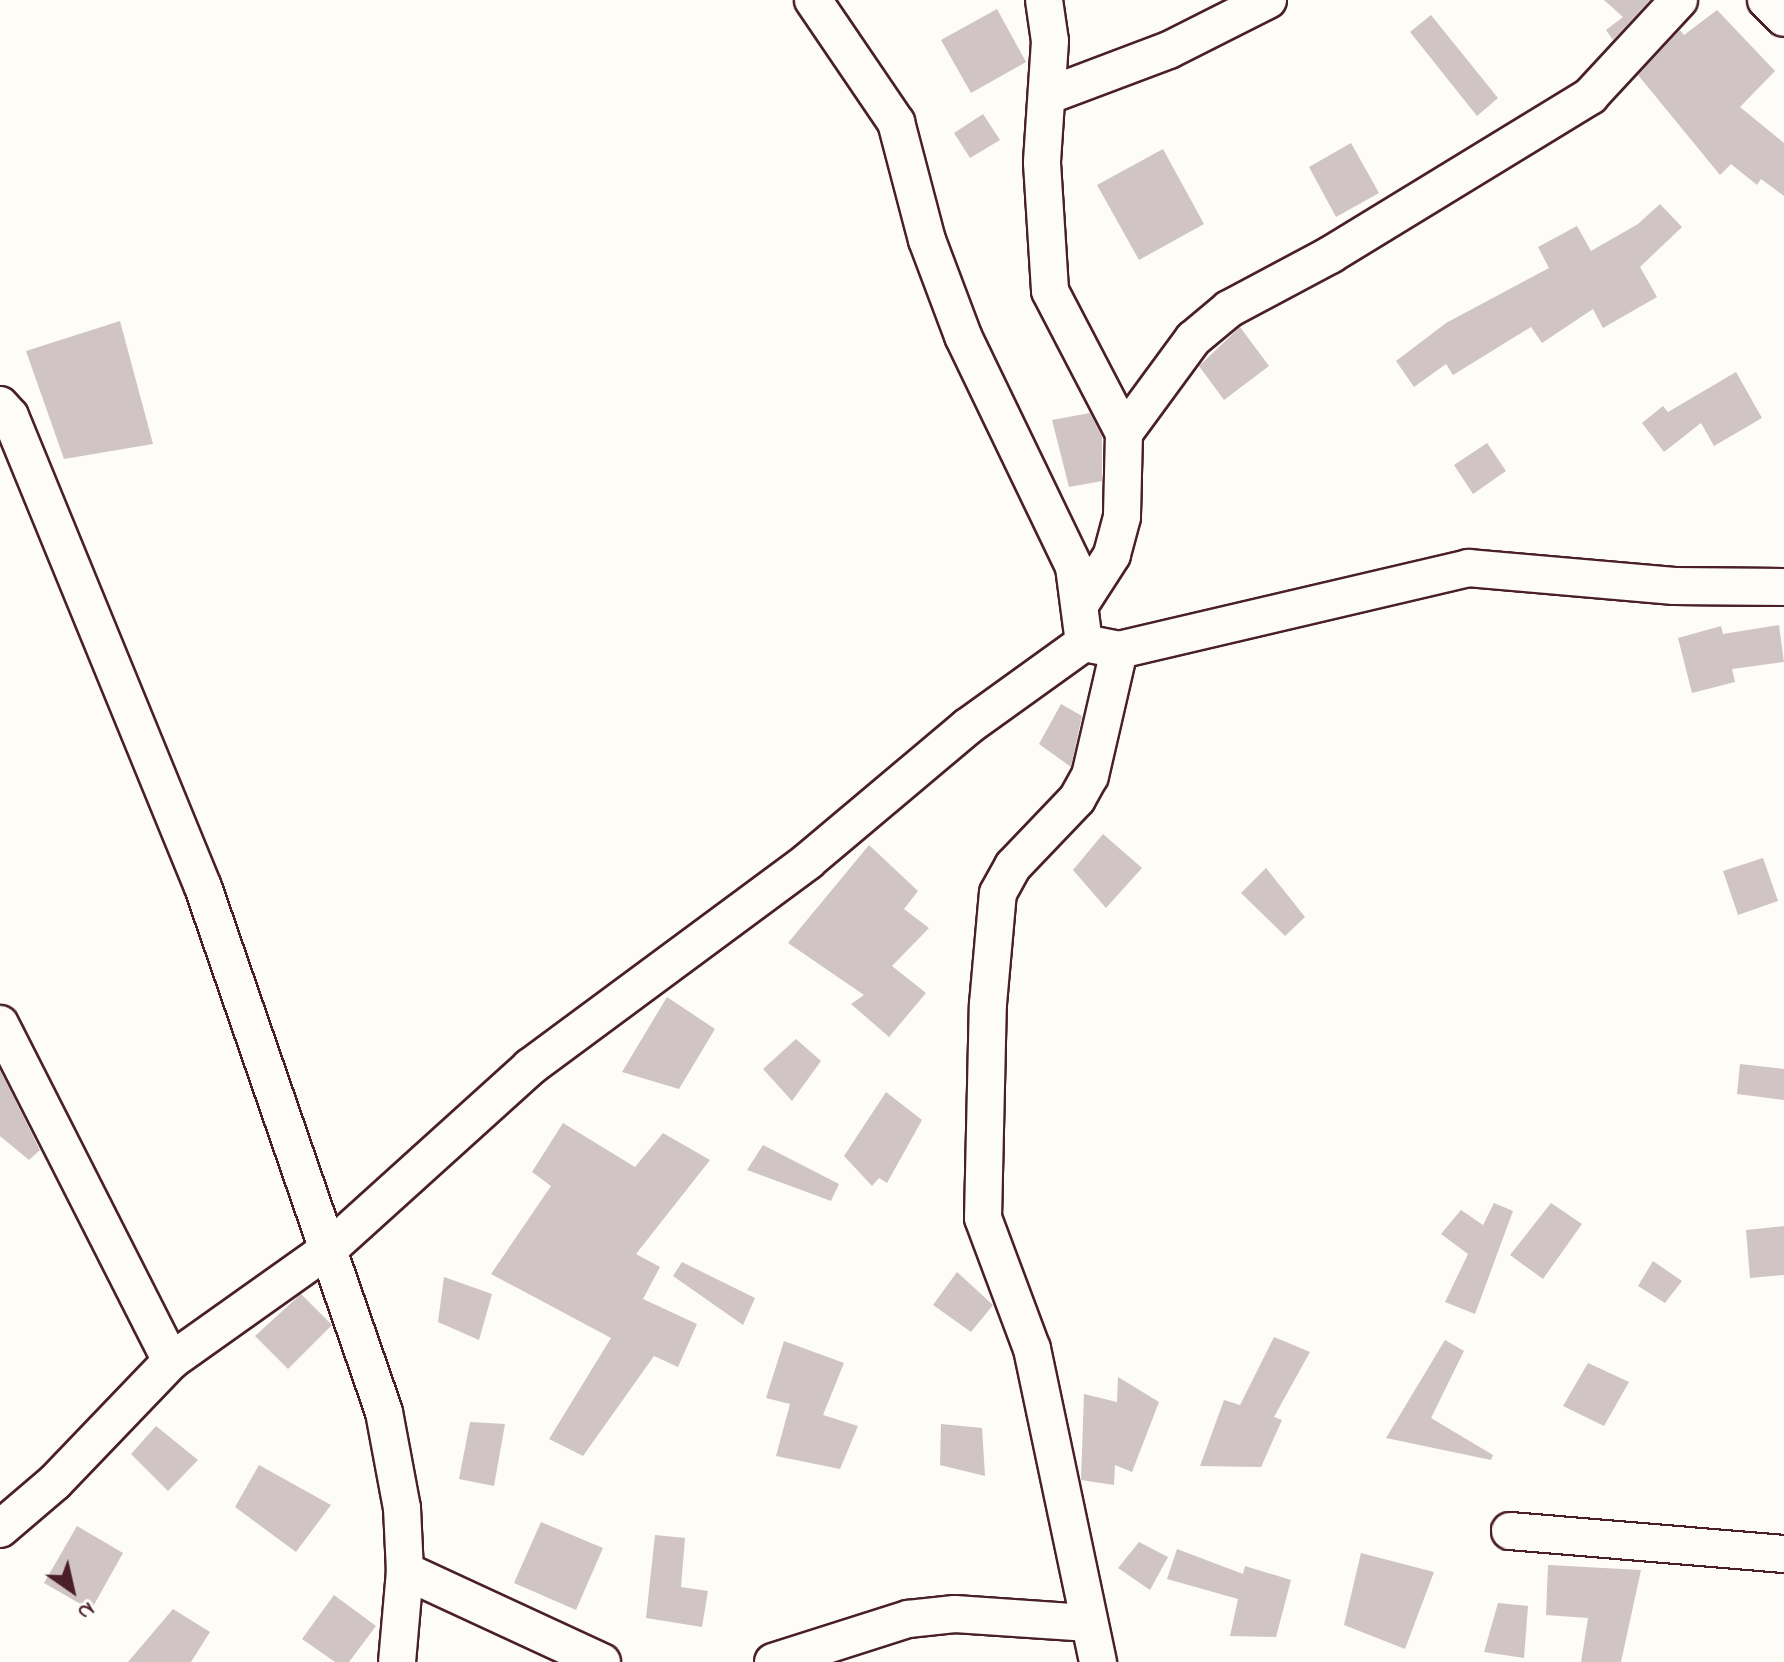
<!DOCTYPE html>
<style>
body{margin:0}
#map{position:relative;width:1784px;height:1662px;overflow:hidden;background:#fdfcf7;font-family:"Indie Flower",sans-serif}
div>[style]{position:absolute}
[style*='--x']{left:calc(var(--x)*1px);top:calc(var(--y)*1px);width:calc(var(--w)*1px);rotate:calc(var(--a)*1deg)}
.building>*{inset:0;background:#d0c5c4}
.roads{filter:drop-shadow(2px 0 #4a1f2b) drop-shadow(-2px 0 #4a1f2b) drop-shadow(0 2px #4a1f2b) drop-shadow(0 -2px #4a1f2b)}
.minor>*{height:36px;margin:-18px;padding:0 18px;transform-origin:18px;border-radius:18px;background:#fdfcf7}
span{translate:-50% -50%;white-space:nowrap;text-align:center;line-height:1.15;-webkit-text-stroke:6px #fdfcf7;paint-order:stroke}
.north{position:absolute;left:32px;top:1550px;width:80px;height:80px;-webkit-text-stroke:6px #fdfcf7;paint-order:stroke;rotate:146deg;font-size:22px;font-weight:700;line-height:32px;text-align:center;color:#4a1f2b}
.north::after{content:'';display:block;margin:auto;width:28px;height:36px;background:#4a1f2b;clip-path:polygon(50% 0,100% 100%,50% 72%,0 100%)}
</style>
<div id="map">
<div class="building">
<div style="clip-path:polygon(1604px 0,1650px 0,1613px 40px,1606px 30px,1623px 17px)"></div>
<div style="clip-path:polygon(997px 9px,1026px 62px,971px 93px,941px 40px)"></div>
<div style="clip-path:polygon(1717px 10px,1775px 71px,1740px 107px,1784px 143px,1784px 196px,1761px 179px,1757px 185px,1731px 164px,1720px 175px,1638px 75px,1680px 30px,1684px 35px)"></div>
<div style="clip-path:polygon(1431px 15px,1498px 98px,1477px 116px,1410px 32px)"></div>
<div style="clip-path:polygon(983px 114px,1000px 140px,970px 158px,954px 133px)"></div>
<div style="clip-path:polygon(1351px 143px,1379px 193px,1336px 217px,1309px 167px)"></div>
<div style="clip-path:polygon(1163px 149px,1204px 224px,1139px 260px,1097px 185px)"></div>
<div style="clip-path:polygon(1660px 204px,1682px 227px,1640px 267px,1657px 297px,1603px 328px,1593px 309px,1542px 343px,1531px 327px,1453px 375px,1446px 364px,1414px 387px,1396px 361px,1446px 323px,1549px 268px,1538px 247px,1577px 226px,1591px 251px,1638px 224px)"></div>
<div style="clip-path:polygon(120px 321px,153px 444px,64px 459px,26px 351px)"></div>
<div style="clip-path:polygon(1240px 327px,1269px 366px,1224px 400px,1199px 366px)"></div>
<div style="clip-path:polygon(1736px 372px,1762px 418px,1714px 446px,1701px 423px,1664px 452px,1642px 423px,1663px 406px,1668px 412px)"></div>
<div style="clip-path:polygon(1090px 413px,1102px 436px,1102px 481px,1069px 487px,1052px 420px)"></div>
<div style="clip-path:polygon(1487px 443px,1506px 471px,1473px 494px,1454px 465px)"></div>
<div style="clip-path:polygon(1779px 625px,1784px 662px,1732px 669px,1735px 682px,1692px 693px,1678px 638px,1721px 626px,1723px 634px)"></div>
<div style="clip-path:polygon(1061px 704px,1082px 716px,1071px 767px,1039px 744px)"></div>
<div style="clip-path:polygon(1103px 834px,1142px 868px,1106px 908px,1073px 870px)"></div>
<div style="clip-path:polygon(869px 845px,918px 891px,904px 909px,929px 928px,892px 966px,926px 993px,889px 1037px,851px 1004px,864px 995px,788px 943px)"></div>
<div style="clip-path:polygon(1763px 858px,1778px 901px,1738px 915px,1723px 871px)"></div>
<div style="clip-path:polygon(1266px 868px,1305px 917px,1285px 936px,1241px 893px)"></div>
<div style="clip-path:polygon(667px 997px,715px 1029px,679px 1089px,622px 1072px)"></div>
<div style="clip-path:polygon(796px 1039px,821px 1061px,792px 1101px,763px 1069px)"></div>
<div style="clip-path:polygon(1740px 1064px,1784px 1069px,1784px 1100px,1737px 1094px)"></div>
<div style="clip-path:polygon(0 1070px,40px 1150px,29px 1160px,0 1136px)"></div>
<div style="clip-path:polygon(886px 1092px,922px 1120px,887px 1183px,879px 1178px,872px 1186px,844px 1156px)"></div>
<div style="clip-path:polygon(563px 1123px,635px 1167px,663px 1133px,710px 1160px,636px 1254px,660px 1267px,643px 1299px,697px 1324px,678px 1367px,654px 1356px,583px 1456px,549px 1439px,611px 1338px,491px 1274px,551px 1186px,532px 1172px)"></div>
<div style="clip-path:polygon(763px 1145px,839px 1184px,831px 1201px,747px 1170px)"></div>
<div style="clip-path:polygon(1494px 1203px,1513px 1211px,1475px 1314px,1445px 1302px,1468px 1254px,1441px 1234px,1461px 1210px,1483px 1225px)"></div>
<div style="clip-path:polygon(1551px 1203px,1582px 1224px,1543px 1279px,1510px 1255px)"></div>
<div style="clip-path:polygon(1784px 1226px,1784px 1275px,1750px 1278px,1746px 1230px)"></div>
<div style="clip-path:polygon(1653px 1261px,1682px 1281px,1665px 1303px,1638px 1286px)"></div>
<div style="clip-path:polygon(682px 1262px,755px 1298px,743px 1325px,673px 1276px)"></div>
<div style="clip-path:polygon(957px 1272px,993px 1305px,971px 1332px,933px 1305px)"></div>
<div style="clip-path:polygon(444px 1277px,492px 1294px,479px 1340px,438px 1322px)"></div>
<div style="clip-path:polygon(301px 1294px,332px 1325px,288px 1369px,255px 1336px)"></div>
<div style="clip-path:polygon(1274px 1337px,1310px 1352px,1274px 1417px,1282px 1420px,1261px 1467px,1200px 1466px,1224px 1400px,1240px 1405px)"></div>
<div style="clip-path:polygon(1445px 1340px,1464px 1351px,1431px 1418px,1493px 1455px,1491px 1460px,1386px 1438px)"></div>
<div style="clip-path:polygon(784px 1341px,844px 1363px,823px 1415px,858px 1426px,840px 1469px,776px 1456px,790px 1404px,766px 1398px)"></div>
<div style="clip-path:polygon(1588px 1363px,1629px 1382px,1604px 1426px,1563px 1406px)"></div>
<div style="clip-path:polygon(1118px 1377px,1159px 1402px,1132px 1472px,1115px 1465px,1114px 1485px,1081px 1480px,1084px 1394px,1117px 1402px)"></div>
<div style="clip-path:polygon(470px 1422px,505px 1424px,494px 1486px,459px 1479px)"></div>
<div style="clip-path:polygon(941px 1424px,982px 1428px,985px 1476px,940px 1465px)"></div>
<div style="clip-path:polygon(156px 1426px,198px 1460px,168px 1491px,131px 1454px)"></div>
<div style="clip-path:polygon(259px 1465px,331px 1505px,296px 1552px,235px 1507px)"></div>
<div style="clip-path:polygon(541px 1522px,603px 1548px,576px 1610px,514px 1583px)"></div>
<div style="clip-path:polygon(77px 1526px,123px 1553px,91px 1610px,44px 1583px)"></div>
<div style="clip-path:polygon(655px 1535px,685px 1538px,681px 1587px,708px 1591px,702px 1627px,646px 1618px)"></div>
<div style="clip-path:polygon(1139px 1542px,1168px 1557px,1150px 1590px,1118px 1568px)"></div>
<div style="clip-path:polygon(1177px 1549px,1243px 1574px,1245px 1566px,1291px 1580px,1276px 1637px,1230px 1636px,1238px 1599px,1167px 1579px)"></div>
<div style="clip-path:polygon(1361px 1553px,1434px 1572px,1405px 1649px,1344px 1625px)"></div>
<div style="clip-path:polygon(1548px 1565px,1641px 1570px,1621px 1662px,1581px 1662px,1588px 1618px,1546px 1615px)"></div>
<div style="clip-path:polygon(334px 1595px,376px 1626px,349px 1662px,335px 1662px,302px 1639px)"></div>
<div style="clip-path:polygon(1498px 1603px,1528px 1606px,1524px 1658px,1484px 1652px)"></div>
<div style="clip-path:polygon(173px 1609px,210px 1632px,191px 1662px,128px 1662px)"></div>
</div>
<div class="roads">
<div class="minor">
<div style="--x:813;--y:0;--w:148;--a:55.8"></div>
<div style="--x:896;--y:122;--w:122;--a:75.3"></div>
<div style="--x:927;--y:240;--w:103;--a:69.4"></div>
<div style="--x:963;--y:336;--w:256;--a:64.3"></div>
<div style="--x:1074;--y:567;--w:77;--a:82.5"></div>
<div style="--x:1044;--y:0;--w:41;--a:81.7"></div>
<div style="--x:1050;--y:41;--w:122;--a:93.8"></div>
<div style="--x:1042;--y:163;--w:128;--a:86.4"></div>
<div style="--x:1050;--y:291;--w:160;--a:62.5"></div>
<div style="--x:1124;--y:433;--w:84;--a:91.4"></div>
<div style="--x:1122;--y:517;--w:39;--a:105"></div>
<div style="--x:1112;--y:555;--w:57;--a:122.9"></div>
<div style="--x:1766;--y:0;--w:25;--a:45"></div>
<div style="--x:1047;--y:96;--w:130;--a:-20.7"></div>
<div style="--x:1169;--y:50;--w:111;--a:-26.8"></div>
<div style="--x:0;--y:405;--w:15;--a:48"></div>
<div style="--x:10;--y:416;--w:509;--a:67.72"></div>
<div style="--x:203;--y:887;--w:555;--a:70.98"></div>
<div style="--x:384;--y:1412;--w:98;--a:79.4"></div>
<div style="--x:402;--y:1508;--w:63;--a:87.3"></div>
<div style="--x:405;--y:1571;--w:91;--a:95"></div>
<div style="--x:1124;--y:433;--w:117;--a:-53.7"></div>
<div style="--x:1193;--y:339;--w:47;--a:-39.8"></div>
<div style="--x:1229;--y:309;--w:115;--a:-28.1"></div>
<div style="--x:1330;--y:255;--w:305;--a:-31.4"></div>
<div style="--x:1590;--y:96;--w:131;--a:-47.2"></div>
<div style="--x:0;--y:1024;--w:378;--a:63.1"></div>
<div style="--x:0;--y:1529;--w:72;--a:-40.5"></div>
<div style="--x:55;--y:1482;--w:168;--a:-46.2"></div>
<div style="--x:171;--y:1361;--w:195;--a:-35.4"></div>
<div style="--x:330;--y:1248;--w:270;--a:-42.1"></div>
<div style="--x:530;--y:1067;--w:346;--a:-36.5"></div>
<div style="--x:808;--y:861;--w:208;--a:-40.1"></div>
<div style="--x:967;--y:727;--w:144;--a:-35.7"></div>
<div style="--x:1084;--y:643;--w:36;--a:11"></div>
<div style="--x:1119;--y:650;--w:359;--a:-13.2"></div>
<div style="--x:1468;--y:568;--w:207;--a:5"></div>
<div style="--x:1674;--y:586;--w:110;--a:0.5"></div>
<div style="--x:1510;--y:1531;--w:275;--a:4.8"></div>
<div style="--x:405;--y:1571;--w:217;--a:24.8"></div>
<div style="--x:773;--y:1662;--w:142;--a:-17.7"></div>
<div style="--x:908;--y:1619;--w:47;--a:-6.1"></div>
<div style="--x:955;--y:1614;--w:131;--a:3.9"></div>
<div style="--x:1098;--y:1662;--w:320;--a:-101.9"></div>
<div style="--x:1032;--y:1349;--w:140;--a:-110.5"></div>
<div style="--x:983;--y:1218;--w:214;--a:-88.7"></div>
<div style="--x:988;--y:1004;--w:111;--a:-84.9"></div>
<div style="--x:998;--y:893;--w:31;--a:-61"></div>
<div style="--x:1013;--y:866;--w:93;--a:-46.3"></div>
<div style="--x:1077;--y:799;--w:26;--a:-61"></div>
<div style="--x:1090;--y:776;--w:129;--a:-77"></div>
</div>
</div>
<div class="north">N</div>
</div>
